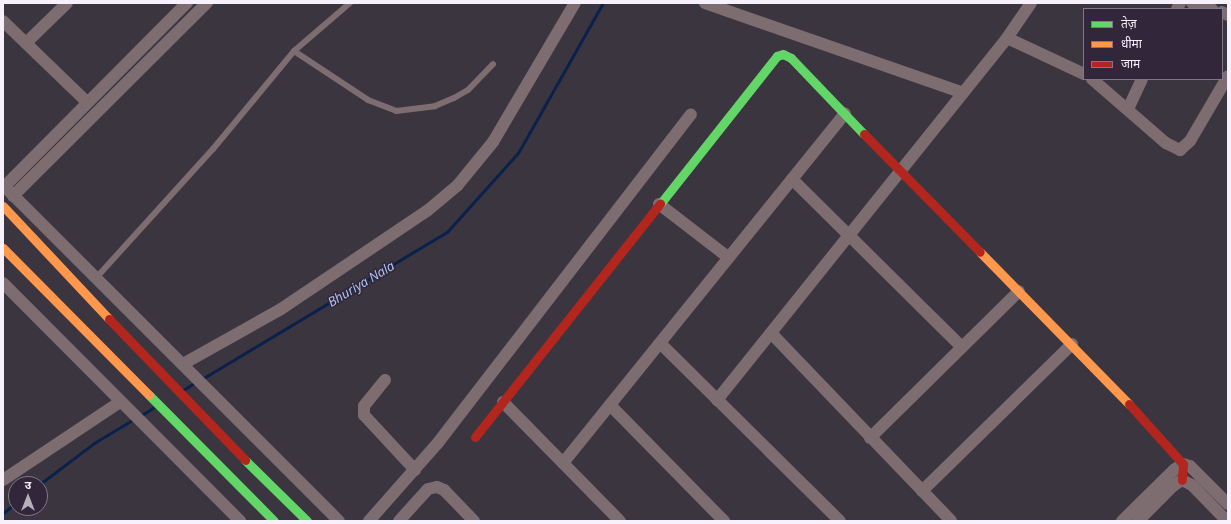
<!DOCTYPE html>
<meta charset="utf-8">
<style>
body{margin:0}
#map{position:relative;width:1231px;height:524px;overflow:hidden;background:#3b3540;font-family:"Open Sans","Noto Sans Devanagari",sans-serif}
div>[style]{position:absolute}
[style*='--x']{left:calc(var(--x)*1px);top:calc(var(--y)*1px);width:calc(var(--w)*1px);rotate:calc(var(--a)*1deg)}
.stream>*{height:3px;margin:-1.5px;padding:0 1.5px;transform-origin:1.5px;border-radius:1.5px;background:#0b214b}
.lane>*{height:6px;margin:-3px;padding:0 3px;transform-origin:3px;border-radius:3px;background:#7d6d71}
.street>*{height:12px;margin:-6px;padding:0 6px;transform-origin:6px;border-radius:6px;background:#7d6d71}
.fast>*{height:9px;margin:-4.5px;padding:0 4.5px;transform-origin:4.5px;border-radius:4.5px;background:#63d668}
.slow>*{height:9px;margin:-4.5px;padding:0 4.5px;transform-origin:4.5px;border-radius:4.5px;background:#ff974d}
.jam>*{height:9px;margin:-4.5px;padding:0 4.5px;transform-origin:4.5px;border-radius:4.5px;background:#b3261e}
span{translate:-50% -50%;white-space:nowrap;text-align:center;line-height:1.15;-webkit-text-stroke:3px #32273a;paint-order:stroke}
.water-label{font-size:13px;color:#afcaf8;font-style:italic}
.frame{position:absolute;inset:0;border:4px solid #f7f0fd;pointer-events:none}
.legend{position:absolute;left:1083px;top:8px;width:140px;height:72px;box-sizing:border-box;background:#32273a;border:1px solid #817788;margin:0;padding:5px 7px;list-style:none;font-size:12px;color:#f7f0fd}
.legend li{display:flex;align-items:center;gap:8px;height:20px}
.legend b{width:20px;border:1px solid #817788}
.north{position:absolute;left:8px;top:476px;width:40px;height:40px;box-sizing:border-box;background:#32273a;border:1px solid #817788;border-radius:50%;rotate:0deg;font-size:11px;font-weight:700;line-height:16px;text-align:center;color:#f7f0fd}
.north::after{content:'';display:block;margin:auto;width:14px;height:18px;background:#b5afbb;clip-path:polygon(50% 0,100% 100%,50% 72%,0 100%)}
</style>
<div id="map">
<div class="stream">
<div style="--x:202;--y:379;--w:286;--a:-31"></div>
<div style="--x:447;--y:232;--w:106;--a:-48.1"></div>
<div style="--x:518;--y:153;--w:172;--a:-60.5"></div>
<div style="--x:183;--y:390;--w:15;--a:-32"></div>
<div style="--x:140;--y:416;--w:15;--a:-32"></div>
<div style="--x:40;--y:484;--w:68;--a:-37.2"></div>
<div style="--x:94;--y:443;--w:47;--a:-31"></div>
<div style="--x:3;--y:513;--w:16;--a:-38"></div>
</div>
<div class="lane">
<div style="--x:294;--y:51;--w:89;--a:33.5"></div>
<div style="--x:368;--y:100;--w:30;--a:21"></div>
<div style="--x:396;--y:111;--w:39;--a:-7"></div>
<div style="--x:435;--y:106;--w:21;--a:-23"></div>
<div style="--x:454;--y:98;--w:16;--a:-30"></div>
<div style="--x:468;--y:90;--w:36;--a:-46"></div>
<div style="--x:96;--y:278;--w:174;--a:-47.8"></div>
<div style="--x:213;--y:149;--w:127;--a:-50.4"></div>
<div style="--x:294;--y:51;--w:74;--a:-40.6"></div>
</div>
<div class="street">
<div style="--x:705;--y:3;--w:273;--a:19.2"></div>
<div style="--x:1192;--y:3;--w:21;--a:17"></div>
<div style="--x:1177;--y:9;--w:7;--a:-63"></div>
<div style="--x:1222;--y:12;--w:7;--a:27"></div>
<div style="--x:3;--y:21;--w:117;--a:44"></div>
<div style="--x:1007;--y:38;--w:85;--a:25.1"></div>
<div style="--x:26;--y:43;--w:57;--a:-44.3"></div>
<div style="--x:1092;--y:79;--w:98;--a:40.9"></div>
<div style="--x:1166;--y:143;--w:16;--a:27"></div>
<div style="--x:1180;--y:150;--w:13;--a:-42"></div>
<div style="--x:1190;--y:141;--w:75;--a:-59.7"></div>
<div style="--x:1128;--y:109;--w:33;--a:-65"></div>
<div style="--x:792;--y:179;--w:239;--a:44.7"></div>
<div style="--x:3;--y:185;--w:475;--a:45"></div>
<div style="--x:4;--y:187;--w:260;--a:-45.2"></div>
<div style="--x:13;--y:196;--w:274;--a:-44.9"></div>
<div style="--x:659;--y:204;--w:88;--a:37.6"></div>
<div style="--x:3;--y:283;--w:336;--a:45.1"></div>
<div style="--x:771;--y:333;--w:260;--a:46.2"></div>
<div style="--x:660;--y:343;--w:253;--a:44.7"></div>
<div style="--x:183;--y:364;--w:112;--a:-29.3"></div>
<div style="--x:281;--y:309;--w:176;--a:-33.9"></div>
<div style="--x:427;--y:211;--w:39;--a:-40"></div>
<div style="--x:457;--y:186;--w:57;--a:-50.7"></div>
<div style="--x:493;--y:142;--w:161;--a:-59.5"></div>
<div style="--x:385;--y:380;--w:33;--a:129"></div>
<div style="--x:364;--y:406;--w:9;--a:90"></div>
<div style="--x:364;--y:415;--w:75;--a:47.2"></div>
<div style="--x:717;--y:400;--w:464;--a:-51.3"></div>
<div style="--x:1007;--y:38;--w:42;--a:-55.6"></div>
<div style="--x:503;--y:402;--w:167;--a:45.5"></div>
<div style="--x:610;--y:405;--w:163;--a:45.5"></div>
<div style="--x:870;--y:438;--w:209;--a:-44.6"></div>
<div style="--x:563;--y:463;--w:449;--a:-51.1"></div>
<div style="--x:3;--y:480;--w:141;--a:-33.7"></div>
<div style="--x:922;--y:491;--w:210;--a:-44.4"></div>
<div style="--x:369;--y:521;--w:103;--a:-48.6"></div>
<div style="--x:437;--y:444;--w:416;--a:-52.4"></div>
<div style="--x:399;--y:521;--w:43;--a:-47.8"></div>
<div style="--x:428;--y:489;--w:9;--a:-13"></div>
<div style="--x:437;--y:487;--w:8;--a:23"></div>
<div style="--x:444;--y:490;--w:43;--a:45.9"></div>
<div style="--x:1122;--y:521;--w:74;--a:-44.5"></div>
<div style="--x:1175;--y:469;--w:9;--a:-32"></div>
<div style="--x:1183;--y:464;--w:7;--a:16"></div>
<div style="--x:1190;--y:466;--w:54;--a:45"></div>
<div style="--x:1138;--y:521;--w:49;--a:-45"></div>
<div style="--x:1173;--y:486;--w:11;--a:-34"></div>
<div style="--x:1182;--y:480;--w:11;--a:27"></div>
<div style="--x:1192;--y:485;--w:50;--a:45.8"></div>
</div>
<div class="fast">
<div style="--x:660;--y:204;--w:189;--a:-51.7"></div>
<div style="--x:777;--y:56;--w:6;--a:-18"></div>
<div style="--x:783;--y:54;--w:9;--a:27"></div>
<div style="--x:791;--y:58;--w:105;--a:46.2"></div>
<div style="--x:149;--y:395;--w:177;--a:45.2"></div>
<div style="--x:245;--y:460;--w:87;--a:44.5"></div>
</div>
<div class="slow">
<div style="--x:3;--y:206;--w:155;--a:46.8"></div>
<div style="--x:3;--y:248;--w:207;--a:45.2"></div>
<div style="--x:980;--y:252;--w:213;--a:45.6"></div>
</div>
<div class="jam">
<div style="--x:864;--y:134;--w:165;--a:45.5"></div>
<div style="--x:109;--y:319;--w:196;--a:46"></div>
<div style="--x:1129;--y:404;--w:81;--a:48"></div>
<div style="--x:1183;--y:464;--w:16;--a:94"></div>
<div style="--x:475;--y:437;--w:298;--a:-51.6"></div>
</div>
<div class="water-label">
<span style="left:361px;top:284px;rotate:-31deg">Bhuriya Nala</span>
</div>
<div class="frame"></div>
<ul class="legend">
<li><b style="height:5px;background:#63d668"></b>तेज़</li>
<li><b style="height:5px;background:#ff974d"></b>धीमा</li>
<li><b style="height:5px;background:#b3261e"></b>जाम</li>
</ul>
<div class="north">उ</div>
</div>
